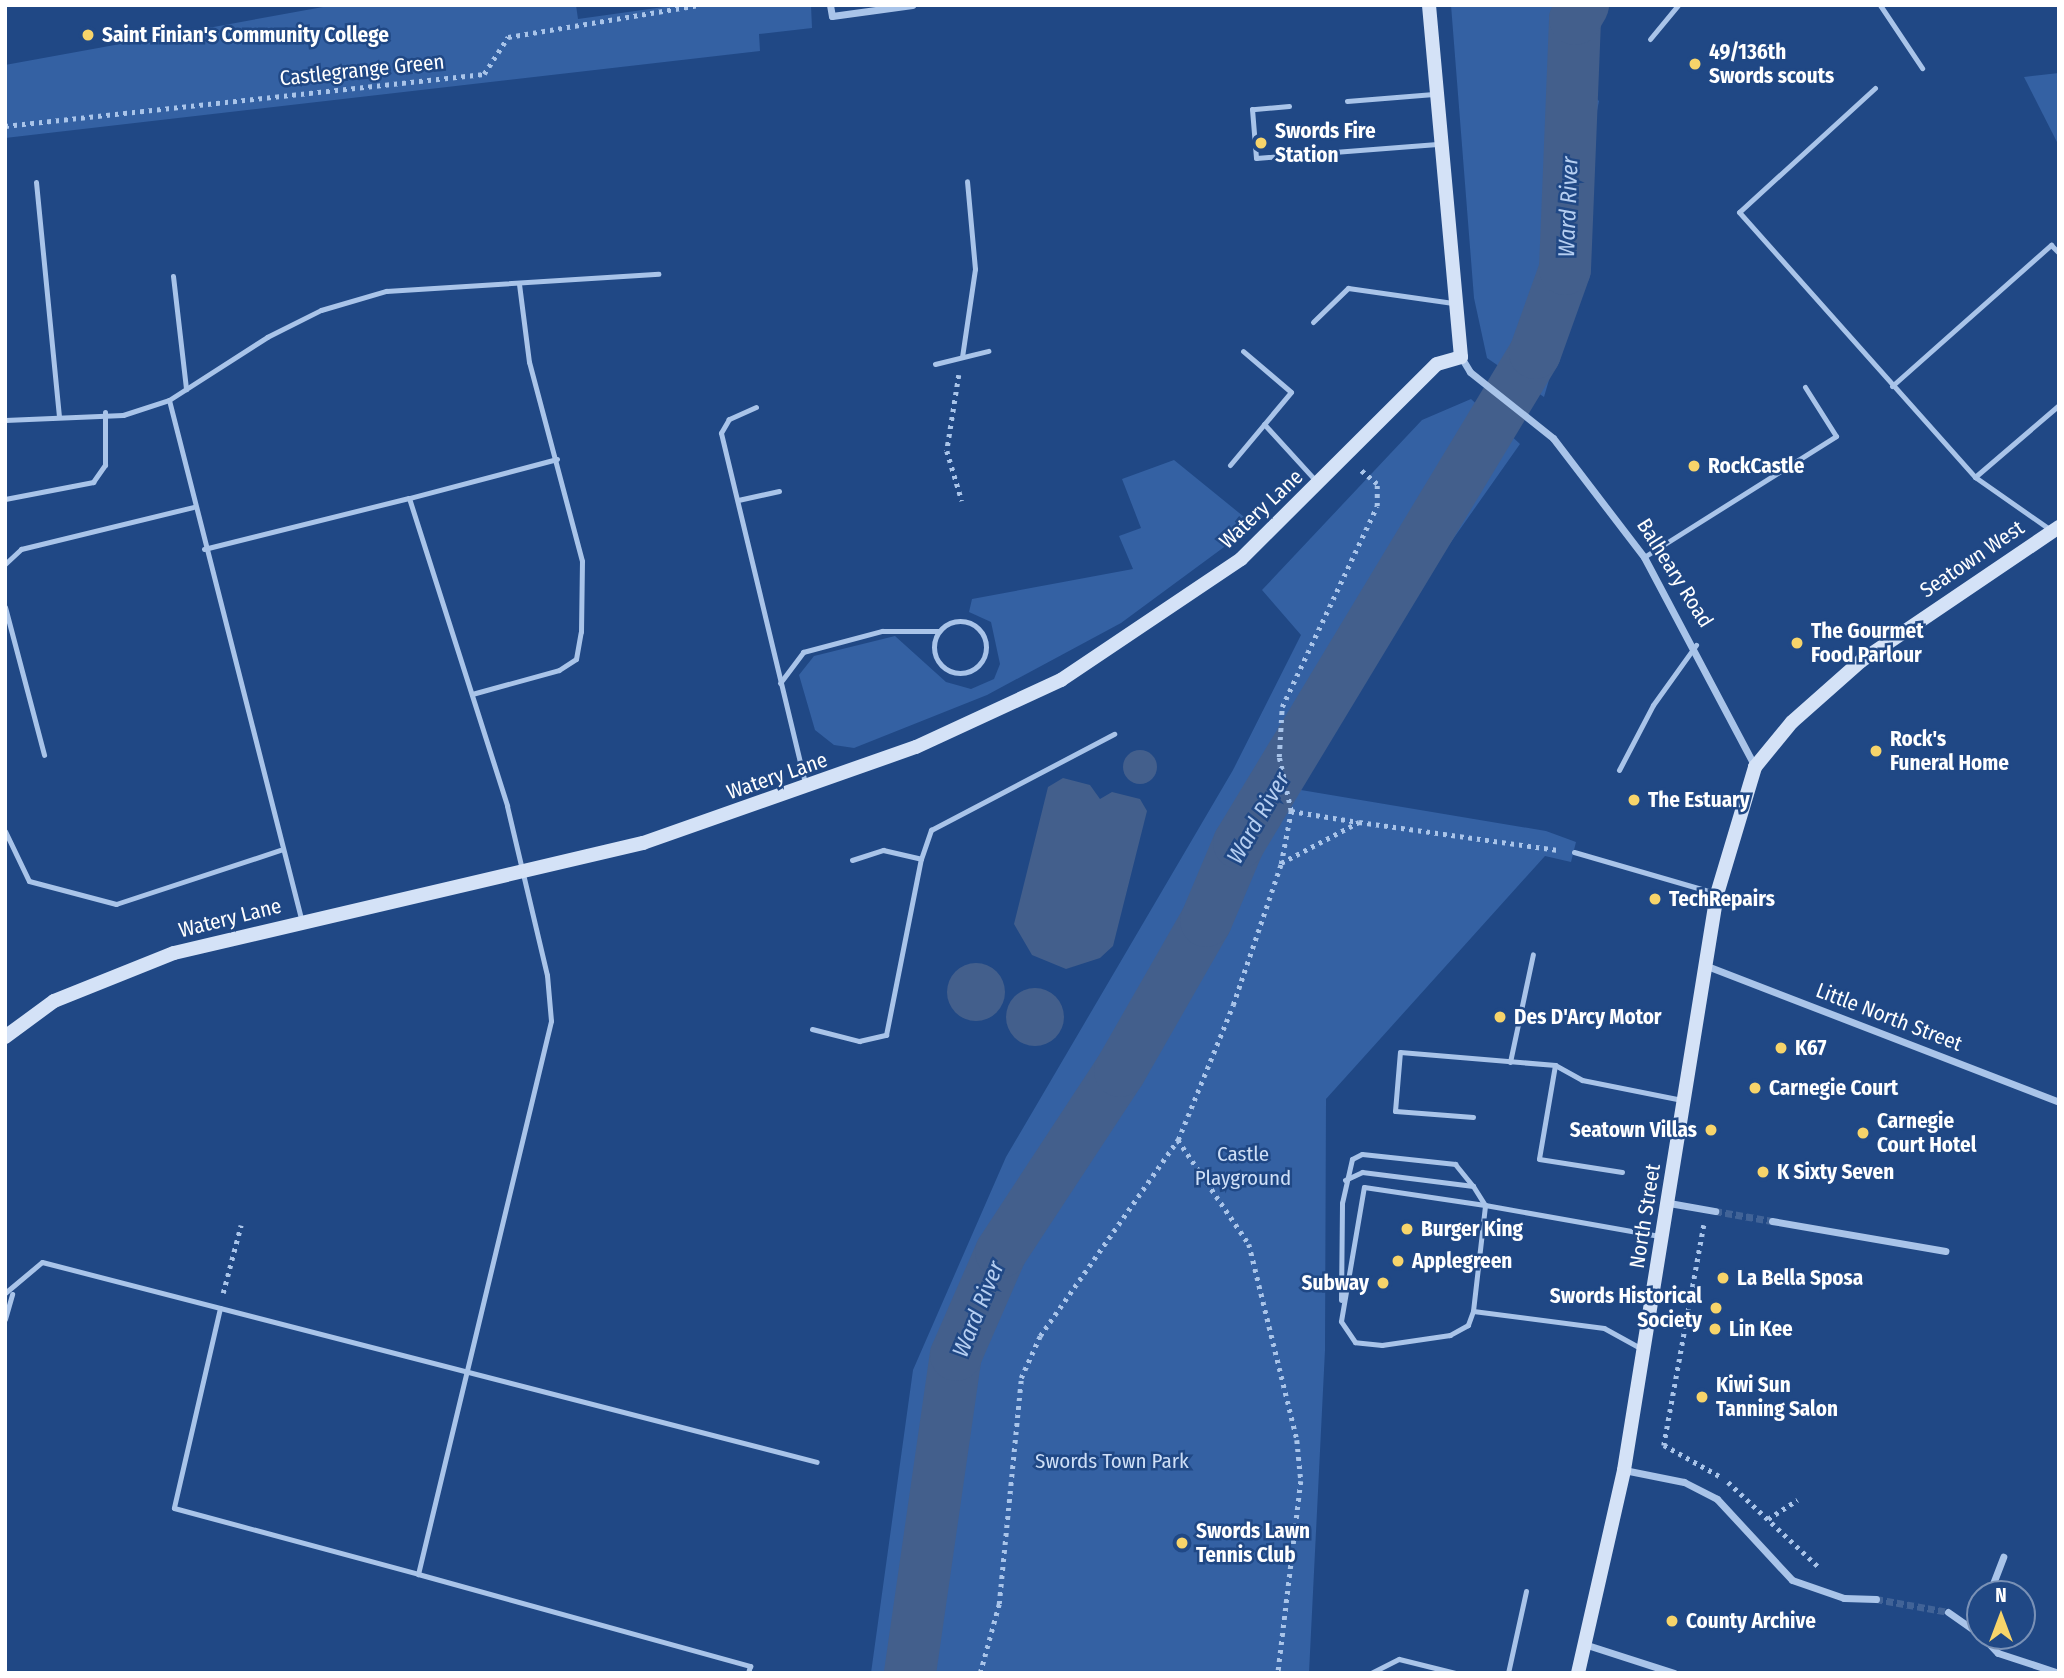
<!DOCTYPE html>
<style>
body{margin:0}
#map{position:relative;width:2064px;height:1678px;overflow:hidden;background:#204885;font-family:"Fira Sans Condensed",sans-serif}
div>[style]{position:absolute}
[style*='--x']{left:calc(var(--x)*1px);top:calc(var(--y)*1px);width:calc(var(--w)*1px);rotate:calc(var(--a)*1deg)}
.green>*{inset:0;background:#3461a3}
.water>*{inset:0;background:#435f8c}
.round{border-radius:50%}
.river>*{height:52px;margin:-26px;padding:0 26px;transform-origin:26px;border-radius:26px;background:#435f8c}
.minor-tunnel>*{height:7px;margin-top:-3.5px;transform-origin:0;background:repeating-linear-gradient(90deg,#416397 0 7px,transparent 0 10.5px)}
.path>*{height:4.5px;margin-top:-2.25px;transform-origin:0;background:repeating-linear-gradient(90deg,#a9c4e9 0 3.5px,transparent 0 8.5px)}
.service>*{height:5px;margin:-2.5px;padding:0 2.5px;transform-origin:2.5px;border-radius:2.5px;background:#a9c4e9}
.service>.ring{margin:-2.5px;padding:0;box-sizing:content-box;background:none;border:5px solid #a9c4e9;border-radius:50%}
.minor>*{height:7px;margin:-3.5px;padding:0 3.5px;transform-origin:3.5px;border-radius:3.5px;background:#a9c4e9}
.secondary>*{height:14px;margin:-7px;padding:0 7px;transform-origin:7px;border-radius:7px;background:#d4e2f7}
.dots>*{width:19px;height:19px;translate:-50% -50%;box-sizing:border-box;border:4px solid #204885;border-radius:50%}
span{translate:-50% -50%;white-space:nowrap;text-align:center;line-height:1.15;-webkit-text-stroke:5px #204885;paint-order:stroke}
.poi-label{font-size:21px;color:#fff;font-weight:700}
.left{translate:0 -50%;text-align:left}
.right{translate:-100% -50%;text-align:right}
.street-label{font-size:21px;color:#fff}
.park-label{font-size:21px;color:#cedff7}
.water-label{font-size:23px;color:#b5cef1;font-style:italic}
.frame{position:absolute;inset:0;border:7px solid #fff;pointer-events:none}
.north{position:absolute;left:1966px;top:1580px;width:70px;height:70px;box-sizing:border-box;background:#204885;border:2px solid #7991b6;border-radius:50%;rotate:0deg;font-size:19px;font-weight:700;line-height:28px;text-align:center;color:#fff}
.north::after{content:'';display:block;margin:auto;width:24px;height:32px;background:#f7d46a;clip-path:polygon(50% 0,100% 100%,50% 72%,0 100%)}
</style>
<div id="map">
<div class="green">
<div style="clip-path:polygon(334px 5px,576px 5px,578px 19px,678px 5px,811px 5px,812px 28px,759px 34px,760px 51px,5px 138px,5px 65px)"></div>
<div style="clip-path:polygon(1451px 5px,1600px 5px,1587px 24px,1581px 84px,1599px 101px,1583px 181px,1575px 291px,1544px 397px,1487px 358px,1474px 298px)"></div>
<div style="clip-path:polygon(2059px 73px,2059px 146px,2024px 77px)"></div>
<div style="clip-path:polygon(1471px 399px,1520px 444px,1353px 681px,1295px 789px,1546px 831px,1576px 842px,1571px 862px,1545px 856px,1326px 1099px,1325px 1350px,1309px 1673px,871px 1673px,913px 1370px,1006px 1157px,1233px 770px,1301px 635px,1262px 590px,1422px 420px)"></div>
<div style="clip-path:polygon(1174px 460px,1254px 525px,1121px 623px,987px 695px,854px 748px,834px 745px,815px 730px,799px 675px,814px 656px,895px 636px,946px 682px,971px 689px,994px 679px,1000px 664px,991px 622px,969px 612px,972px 599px,1133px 569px,1119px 536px,1141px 528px,1122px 479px)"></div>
</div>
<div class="water">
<div class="round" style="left:1123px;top:750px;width:34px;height:34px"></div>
<div style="clip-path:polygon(1063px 778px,1090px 785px,1100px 799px,1112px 792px,1140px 799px,1147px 811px,1113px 946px,1100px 958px,1066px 969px,1032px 955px,1014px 924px,1048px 787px)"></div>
<div class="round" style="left:947px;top:963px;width:58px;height:58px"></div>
<div class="round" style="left:1006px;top:988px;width:58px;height:58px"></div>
</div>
<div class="river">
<div style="--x:910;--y:1673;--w:321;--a:-81.8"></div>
<div style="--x:956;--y:1355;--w:112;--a:-66.4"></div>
<div style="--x:1001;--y:1252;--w:217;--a:-56.7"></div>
<div style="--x:1120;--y:1071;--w:173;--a:-60.2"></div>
<div style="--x:1206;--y:921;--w:85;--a:-67.1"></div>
<div style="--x:1239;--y:843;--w:572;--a:-58.86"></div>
<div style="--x:1535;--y:353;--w:89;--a:-70.3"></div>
<div style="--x:1565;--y:269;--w:250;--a:-87.7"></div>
<div style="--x:1575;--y:19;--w:16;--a:-60"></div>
</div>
<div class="minor-tunnel">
<div style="--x:1715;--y:1211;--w:58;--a:10"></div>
<div style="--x:1876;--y:1599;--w:73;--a:10.2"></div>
</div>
<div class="path">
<div style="--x:5;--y:126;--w:482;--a:-6.2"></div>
<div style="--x:484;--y:74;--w:44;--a:-57"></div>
<div style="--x:508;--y:37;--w:195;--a:-9.5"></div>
<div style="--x:959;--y:375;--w:77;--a:99"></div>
<div style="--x:947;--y:451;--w:52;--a:73.3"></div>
<div style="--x:1291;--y:811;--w:68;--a:9.3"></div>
<div style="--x:1281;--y:863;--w:88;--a:-27.7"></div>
<div style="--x:1359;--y:822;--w:201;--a:8"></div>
<div style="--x:1178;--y:1140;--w:126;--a:55.7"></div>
<div style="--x:1249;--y:1244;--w:202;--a:76.2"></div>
<div style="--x:1297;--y:1440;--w:41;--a:84.4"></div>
<div style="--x:1301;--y:1481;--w:193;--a:96.8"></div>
<div style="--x:1704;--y:1225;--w:224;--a:100.3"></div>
<div style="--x:1664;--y:1445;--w:65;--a:29.3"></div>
<div style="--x:223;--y:1293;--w:70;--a:-75.2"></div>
<div style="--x:1728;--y:1482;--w:127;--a:43.1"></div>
<div style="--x:1768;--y:1519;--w:35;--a:-33"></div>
<div style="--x:980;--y:1673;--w:72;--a:-74.6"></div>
<div style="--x:999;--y:1604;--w:227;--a:-84.4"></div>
<div style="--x:1021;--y:1378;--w:46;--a:-65.7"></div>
<div style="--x:1040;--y:1336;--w:240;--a:-54.9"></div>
<div style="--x:1178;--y:1140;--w:146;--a:-67.8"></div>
<div style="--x:1233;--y:1005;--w:149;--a:-71.2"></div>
<div style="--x:1281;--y:864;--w:54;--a:-79.3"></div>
<div style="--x:1291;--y:811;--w:55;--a:-102.5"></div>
<div style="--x:1279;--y:757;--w:50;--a:-86.6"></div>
<div style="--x:1282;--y:707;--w:222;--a:-64.7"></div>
<div style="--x:1377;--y:506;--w:22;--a:-90"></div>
<div style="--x:1377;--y:484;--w:23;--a:-140"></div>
</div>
<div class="service">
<div style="--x:1880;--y:5;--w:76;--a:56.3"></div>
<div style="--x:1650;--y:39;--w:44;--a:-50.5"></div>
<div style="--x:1875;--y:88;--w:184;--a:137.6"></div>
<div style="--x:1739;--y:212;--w:355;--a:48.3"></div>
<div style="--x:1975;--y:477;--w:94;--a:35"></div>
<div style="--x:1347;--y:101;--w:87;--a:-4.6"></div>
<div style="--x:1289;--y:106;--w:37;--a:175"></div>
<div style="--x:1252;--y:109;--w:49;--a:85.3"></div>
<div style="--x:1256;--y:158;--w:185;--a:-4.4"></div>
<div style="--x:36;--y:182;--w:235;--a:84.4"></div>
<div style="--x:173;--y:276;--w:114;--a:83.4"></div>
<div style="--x:1313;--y:322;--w:49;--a:-44.2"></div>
<div style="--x:1348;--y:288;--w:106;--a:8.1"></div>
<div style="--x:962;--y:357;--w:89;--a:-81.6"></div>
<div style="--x:975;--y:269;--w:88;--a:-95.2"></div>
<div style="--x:935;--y:364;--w:55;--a:-13.8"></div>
<div style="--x:1892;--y:386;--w:213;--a:-41.6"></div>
<div style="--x:2051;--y:245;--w:11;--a:45"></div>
<div style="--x:169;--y:400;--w:539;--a:75.71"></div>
<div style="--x:756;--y:407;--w:30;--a:156"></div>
<div style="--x:729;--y:419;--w:16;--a:120"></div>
<div style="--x:721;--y:433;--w:363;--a:76.5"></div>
<div style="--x:5;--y:420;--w:118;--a:-2.4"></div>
<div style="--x:123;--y:415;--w:48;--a:-18.1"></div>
<div style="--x:169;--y:400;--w:117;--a:-32.7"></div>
<div style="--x:267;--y:337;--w:60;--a:-26.6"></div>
<div style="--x:321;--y:310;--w:68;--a:-16.3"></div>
<div style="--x:386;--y:291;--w:273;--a:-3.6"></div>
<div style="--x:1264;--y:424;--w:77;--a:47.6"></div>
<div style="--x:557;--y:459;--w:153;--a:165.2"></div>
<div style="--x:409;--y:498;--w:323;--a:72.3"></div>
<div style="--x:507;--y:806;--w:174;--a:76.7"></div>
<div style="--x:547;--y:975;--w:46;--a:85"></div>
<div style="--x:551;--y:1021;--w:569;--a:103.52"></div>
<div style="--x:418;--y:1574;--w:345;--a:15.5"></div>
<div style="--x:750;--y:1666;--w:7;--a:106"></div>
<div style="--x:1230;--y:465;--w:95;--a:-50.1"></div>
<div style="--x:1291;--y:392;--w:63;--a:-139.5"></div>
<div style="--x:1975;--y:477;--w:111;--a:-40.6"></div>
<div style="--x:5;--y:499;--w:90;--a:-10.9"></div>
<div style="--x:93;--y:482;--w:21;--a:-55"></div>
<div style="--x:105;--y:465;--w:53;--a:-90"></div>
<div style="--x:738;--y:500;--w:42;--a:-12.4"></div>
<div style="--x:204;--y:549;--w:211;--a:-14"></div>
<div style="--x:1644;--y:557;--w:227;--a:-32.2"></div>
<div style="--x:1836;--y:436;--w:58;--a:-122.3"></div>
<div style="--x:5;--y:564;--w:22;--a:-43"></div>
<div style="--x:21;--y:549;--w:177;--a:-13.7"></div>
<div style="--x:5;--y:607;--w:153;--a:75.2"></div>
<div class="ring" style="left:934px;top:621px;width:47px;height:47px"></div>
<div style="--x:780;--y:683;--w:39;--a:-53"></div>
<div style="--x:803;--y:652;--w:82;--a:-14.9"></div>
<div style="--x:882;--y:631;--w:56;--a:0"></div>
<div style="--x:472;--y:694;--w:90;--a:-15.4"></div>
<div style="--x:559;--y:670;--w:20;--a:-33"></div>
<div style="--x:576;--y:659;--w:27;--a:-80"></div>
<div style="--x:581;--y:632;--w:71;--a:-89.2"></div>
<div style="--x:582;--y:561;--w:206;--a:-104.9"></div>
<div style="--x:529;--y:362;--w:79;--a:-97.3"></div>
<div style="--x:1619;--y:770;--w:73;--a:-62.4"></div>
<div style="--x:1653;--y:705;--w:74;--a:-54.4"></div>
<div style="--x:5;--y:831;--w:55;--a:64.4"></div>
<div style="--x:29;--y:881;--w:90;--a:14.8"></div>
<div style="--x:116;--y:904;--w:173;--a:-18.2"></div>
<div style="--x:1574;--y:852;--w:147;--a:16.2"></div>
<div style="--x:852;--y:860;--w:33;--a:-18"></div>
<div style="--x:883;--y:850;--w:39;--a:13"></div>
<div style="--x:921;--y:859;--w:31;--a:-71"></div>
<div style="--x:931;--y:830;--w:207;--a:-27.7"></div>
<div style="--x:812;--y:1029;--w:49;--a:14.3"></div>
<div style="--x:859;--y:1041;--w:28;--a:-13"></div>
<div style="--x:886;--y:1035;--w:179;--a:-78.8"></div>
<div style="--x:1510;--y:1062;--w:110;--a:-78"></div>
<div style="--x:1555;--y:1065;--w:95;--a:99.7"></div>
<div style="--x:1539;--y:1159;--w:84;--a:8.9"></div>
<div style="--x:1473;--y:1117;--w:78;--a:-175.6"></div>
<div style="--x:1395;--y:1111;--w:59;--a:-85.2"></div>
<div style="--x:1400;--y:1052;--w:156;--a:4.8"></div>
<div style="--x:1555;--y:1065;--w:31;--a:29"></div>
<div style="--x:1582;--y:1080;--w:102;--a:11.3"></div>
<div style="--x:1345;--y:1180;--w:19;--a:-25"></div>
<div style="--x:1362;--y:1172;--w:112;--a:7.2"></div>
<div style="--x:1473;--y:1186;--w:22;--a:58"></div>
<div style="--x:5;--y:1293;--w:48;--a:-40"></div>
<div style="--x:42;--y:1262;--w:800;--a:14.47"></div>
<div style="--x:1341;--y:1300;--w:97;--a:-89.4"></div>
<div style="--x:1342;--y:1203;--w:45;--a:-77.2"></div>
<div style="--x:1352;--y:1159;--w:11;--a:-27"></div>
<div style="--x:1362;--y:1154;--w:94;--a:6.1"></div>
<div style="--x:1455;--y:1164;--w:28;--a:51"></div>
<div style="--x:220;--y:1308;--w:205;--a:103"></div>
<div style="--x:174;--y:1508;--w:253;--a:15.1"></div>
<div style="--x:1473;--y:1311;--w:15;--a:110"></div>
<div style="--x:1468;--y:1325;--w:21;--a:151"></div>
<div style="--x:1450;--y:1335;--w:69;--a:171.6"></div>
<div style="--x:1382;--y:1345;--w:27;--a:-174"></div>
<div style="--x:1355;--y:1342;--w:25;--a:-124"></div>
<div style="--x:1341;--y:1321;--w:136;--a:-80.3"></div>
<div style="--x:1364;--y:1187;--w:122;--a:8.5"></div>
<div style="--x:5;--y:1319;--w:26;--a:-74"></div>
<div style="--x:1642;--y:1349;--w:43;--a:-151.1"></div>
<div style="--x:1604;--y:1328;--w:132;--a:-172.6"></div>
<div style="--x:1473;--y:1311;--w:107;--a:-83.5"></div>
<div style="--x:1485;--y:1205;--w:177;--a:10.1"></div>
<div style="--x:1371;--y:1673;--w:31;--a:-27"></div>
<div style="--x:1399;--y:1659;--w:58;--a:14"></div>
<div style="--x:1508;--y:1673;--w:84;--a:-77.6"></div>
</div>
<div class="minor">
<div style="--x:830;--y:5;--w:11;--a:80"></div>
<div style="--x:832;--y:16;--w:81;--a:-7.8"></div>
<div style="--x:1461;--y:357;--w:17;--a:59"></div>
<div style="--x:1470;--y:372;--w:106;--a:38.5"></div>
<div style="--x:1553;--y:438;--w:150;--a:52.6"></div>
<div style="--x:1644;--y:557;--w:238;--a:62.1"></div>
<div style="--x:1707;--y:966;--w:377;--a:21.1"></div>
<div style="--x:1669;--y:1203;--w:47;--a:9.9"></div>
<div style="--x:1772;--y:1221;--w:176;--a:9.8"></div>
<div style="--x:1624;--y:1470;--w:61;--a:11.3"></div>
<div style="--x:1684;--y:1482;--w:37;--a:27"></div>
<div style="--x:1717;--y:1499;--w:110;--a:47.2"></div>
<div style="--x:1792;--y:1580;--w:55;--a:19.1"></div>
<div style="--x:1844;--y:1598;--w:32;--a:2"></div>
<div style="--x:1989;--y:1594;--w:40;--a:-69"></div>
<div style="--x:1948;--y:1612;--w:39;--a:35"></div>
<div style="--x:1975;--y:1629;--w:14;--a:-69"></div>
<div style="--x:1982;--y:1636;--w:23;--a:47"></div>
<div style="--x:1998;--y:1653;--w:64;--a:18.2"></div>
<div style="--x:1584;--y:1644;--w:95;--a:17.9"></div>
</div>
<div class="secondary">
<div style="--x:5;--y:1037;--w:61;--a:-36.3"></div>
<div style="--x:54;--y:1001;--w:129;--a:-21.8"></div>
<div style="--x:174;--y:953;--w:482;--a:-13.2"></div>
<div style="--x:643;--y:843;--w:289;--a:-19.4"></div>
<div style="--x:916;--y:747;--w:160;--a:-24.8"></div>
<div style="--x:1061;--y:680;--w:217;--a:-33.9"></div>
<div style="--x:1241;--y:559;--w:276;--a:-44.9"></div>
<div style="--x:1437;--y:364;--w:25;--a:-16"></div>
<div style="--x:1461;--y:357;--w:353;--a:-95.2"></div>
<div style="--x:1578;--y:1673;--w:208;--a:-77.2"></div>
<div style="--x:1624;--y:1470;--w:583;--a:-80.83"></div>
<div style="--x:1717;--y:894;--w:133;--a:-73.3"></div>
<div style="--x:1755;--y:767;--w:58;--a:-50.6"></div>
<div style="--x:1792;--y:722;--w:92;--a:-41.5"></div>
<div style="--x:1861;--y:661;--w:239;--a:-34.1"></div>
</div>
<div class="dots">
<div style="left:88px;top:35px;background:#f7d46a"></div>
<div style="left:1695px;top:64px;background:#f7d46a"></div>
<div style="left:1261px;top:143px;background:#f7d46a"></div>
<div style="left:1694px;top:466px;background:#f7d46a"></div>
<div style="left:1797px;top:643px;background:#f7d46a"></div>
<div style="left:1876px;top:751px;background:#f7d46a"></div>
<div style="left:1634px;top:800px;background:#f7d46a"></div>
<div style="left:1655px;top:899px;background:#f7d46a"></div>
<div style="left:1500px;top:1017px;background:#f7d46a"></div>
<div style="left:1781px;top:1048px;background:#f7d46a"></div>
<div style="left:1755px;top:1088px;background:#f7d46a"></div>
<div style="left:1711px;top:1130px;background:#f7d46a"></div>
<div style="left:1863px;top:1133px;background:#f7d46a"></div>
<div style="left:1763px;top:1172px;background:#f7d46a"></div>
<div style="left:1407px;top:1229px;background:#f7d46a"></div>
<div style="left:1398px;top:1261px;background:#f7d46a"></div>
<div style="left:1723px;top:1278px;background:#f7d46a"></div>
<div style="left:1383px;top:1283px;background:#f7d46a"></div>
<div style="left:1716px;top:1308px;background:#f7d46a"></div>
<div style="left:1715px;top:1329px;background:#f7d46a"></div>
<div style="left:1702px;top:1397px;background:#f7d46a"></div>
<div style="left:1182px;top:1543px;background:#f7d46a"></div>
<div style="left:1672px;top:1621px;background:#f7d46a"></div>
</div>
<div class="poi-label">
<span class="left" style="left:102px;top:35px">Saint Finian's Community College</span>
<span class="left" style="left:1709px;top:64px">49/136th<br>Swords scouts</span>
<span class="left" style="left:1275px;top:143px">Swords Fire<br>Station</span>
<span class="left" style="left:1708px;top:466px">RockCastle</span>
<span class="left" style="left:1811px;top:643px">The Gourmet<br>Food Parlour</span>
<span class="left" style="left:1890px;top:751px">Rock's<br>Funeral Home</span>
<span class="left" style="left:1648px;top:800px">The Estuary</span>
<span class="left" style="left:1669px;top:899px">TechRepairs</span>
<span class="left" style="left:1514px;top:1017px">Des D'Arcy Motor</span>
<span class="left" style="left:1795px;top:1048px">K67</span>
<span class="left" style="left:1769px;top:1088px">Carnegie Court</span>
<span class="left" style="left:1877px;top:1133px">Carnegie<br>Court Hotel</span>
<span class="right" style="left:1697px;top:1130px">Seatown Villas</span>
<span class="left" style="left:1777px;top:1172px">K Sixty Seven</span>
<span class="left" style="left:1421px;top:1229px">Burger King</span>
<span class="left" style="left:1412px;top:1261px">Applegreen</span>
<span class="left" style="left:1737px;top:1278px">La Bella Sposa</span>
<span class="right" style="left:1369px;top:1283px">Subway</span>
<span class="right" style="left:1702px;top:1308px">Swords Historical<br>Society</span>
<span class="left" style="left:1729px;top:1329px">Lin Kee</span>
<span class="left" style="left:1716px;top:1397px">Kiwi Sun<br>Tanning Salon</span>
<span class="left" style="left:1196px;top:1543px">Swords Lawn<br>Tennis Club</span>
<span class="left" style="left:1686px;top:1621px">County Archive</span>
</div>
<div class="street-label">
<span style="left:362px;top:70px;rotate:-6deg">Castlegrange Green</span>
<span style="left:1261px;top:509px;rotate:-43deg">Watery Lane</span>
<span style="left:1972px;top:559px;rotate:-34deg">Seatown West</span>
<span style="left:1675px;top:573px;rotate:58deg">Balheary Road</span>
<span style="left:777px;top:776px;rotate:-19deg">Watery Lane</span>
<span style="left:230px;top:918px;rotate:-14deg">Watery Lane</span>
<span style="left:1889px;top:1017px;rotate:21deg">Little North Street</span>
<span style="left:1645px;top:1216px;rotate:-81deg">North Street</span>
</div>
<div class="park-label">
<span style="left:1243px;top:1166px">Castle<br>Playground</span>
<span style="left:1112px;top:1461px">Swords Town Park</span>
</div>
<div class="water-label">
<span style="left:1568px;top:207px;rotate:-88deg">Ward River</span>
<span style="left:1258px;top:818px;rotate:-60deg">Ward River</span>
<span style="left:978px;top:1309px;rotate:-68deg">Ward River</span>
</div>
<div class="frame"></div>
<div class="north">N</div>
</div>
